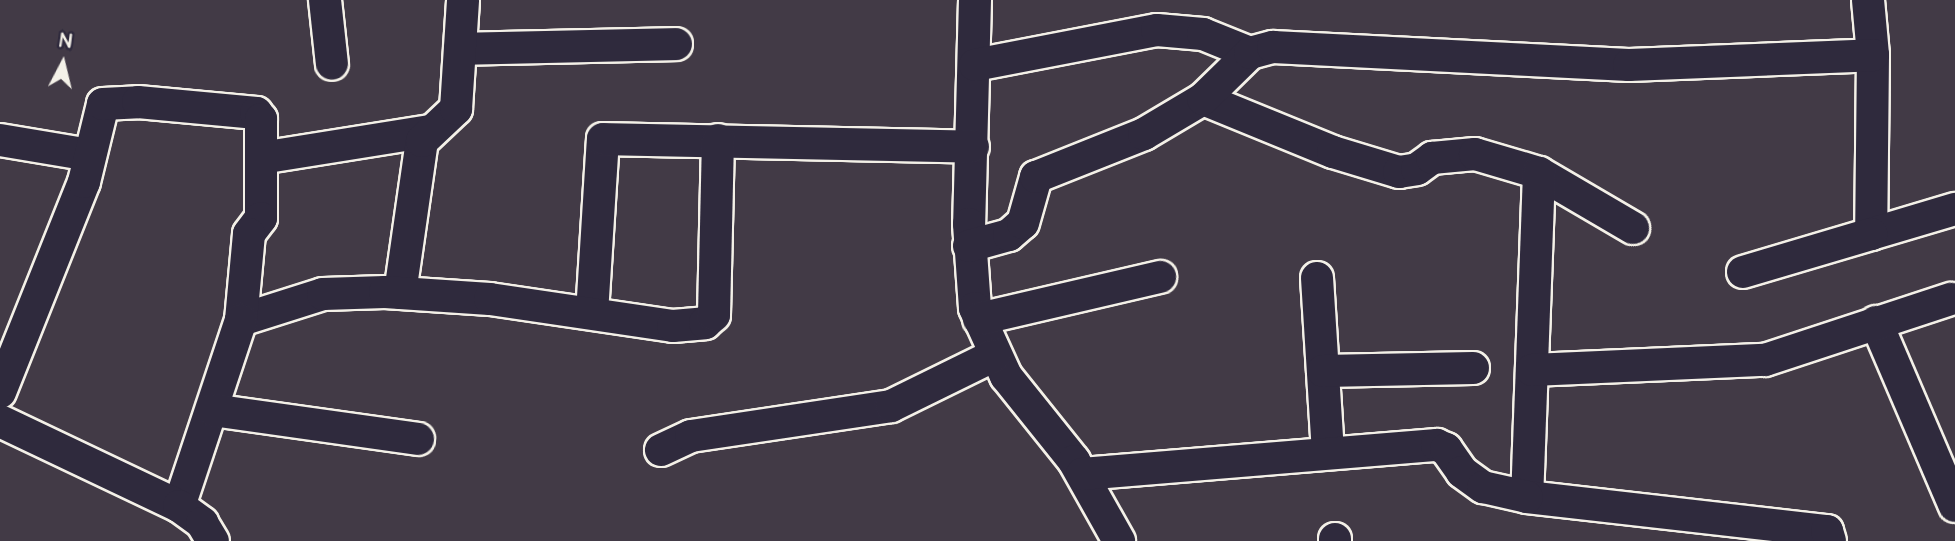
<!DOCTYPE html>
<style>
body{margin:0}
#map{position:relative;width:1955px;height:541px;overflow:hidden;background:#423a46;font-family:"Architects Daughter",sans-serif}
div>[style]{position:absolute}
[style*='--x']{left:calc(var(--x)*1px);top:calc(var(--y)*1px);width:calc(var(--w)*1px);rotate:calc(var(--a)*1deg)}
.roads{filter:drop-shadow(2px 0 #f4f1e8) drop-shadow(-2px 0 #f4f1e8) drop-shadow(0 2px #f4f1e8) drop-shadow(0 -2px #f4f1e8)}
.street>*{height:32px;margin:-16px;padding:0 16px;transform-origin:16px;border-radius:16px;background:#2f2a3d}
span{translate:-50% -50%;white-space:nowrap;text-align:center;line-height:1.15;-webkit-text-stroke:5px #2f2a3d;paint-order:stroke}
.north{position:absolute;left:28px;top:28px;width:70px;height:70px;-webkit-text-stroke:5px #2f2a3d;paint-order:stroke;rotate:7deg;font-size:19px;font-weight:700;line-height:28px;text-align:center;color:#f4f1e8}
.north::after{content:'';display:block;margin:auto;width:24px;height:32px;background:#f4f1e8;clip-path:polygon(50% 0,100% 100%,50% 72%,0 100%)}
</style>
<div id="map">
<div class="roads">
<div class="street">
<div style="--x:325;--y:0;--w:64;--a:83.8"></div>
<div style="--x:975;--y:0;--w:224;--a:91.5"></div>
<div style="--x:969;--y:224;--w:84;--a:85.9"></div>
<div style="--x:975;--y:308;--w:75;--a:65.5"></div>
<div style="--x:1006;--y:376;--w:109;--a:51.3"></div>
<div style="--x:1074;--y:461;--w:92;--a:60.6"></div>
<div style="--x:1868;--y:0;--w:55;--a:84.8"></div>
<div style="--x:1873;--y:55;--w:179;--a:90.6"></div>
<div style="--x:1871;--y:234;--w:88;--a:-16.6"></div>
<div style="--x:460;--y:49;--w:216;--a:-1.3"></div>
<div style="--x:975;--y:65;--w:185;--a:-10.9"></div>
<div style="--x:1157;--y:30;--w:46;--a:5"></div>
<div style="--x:1203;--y:34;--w:51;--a:22"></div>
<div style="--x:1203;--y:99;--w:140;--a:22.2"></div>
<div style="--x:1333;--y:152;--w:69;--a:16.9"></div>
<div style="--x:1399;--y:172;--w:18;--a:-9"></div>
<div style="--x:1417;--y:169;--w:19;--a:-36"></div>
<div style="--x:1432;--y:158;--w:43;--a:-5.3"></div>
<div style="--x:1475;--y:154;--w:67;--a:16.5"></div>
<div style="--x:1539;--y:173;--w:109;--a:30.3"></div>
<div style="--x:0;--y:140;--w:91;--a:9.5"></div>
<div style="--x:261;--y:158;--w:171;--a:-9.1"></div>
<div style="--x:1539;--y:173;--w:324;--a:92.1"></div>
<div style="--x:1527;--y:497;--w:302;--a:6.5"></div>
<div style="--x:1827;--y:531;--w:10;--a:73"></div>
<div style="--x:969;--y:246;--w:41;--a:-15.4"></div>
<div style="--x:1009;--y:235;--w:18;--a:-41"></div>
<div style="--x:1023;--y:223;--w:48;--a:-74.2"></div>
<div style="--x:1036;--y:177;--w:116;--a:-21.7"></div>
<div style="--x:1144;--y:134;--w:69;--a:-30.7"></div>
<div style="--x:1203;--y:99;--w:66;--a:-44.4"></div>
<div style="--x:1250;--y:53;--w:24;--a:-15"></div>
<div style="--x:1273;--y:47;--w:356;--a:2.9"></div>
<div style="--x:1629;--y:65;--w:244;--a:-2.3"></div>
<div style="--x:1743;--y:272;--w:134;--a:-16.5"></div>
<div style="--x:1317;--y:278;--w:175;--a:86.4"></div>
<div style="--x:400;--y:293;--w:154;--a:-81.8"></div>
<div style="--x:422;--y:141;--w:47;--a:-43.3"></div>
<div style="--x:456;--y:109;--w:109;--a:-86.3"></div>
<div style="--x:592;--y:313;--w:174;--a:-86.4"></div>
<div style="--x:603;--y:139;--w:370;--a:1.2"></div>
<div style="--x:979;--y:319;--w:186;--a:-13.1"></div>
<div style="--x:241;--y:320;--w:86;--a:-17.6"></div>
<div style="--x:323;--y:294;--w:62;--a:-1.8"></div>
<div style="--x:385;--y:292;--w:105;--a:3.8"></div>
<div style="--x:490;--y:299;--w:185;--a:8.4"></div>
<div style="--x:673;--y:326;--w:32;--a:-5"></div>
<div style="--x:705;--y:323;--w:12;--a:-42"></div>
<div style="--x:714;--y:315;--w:175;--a:-88.7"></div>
<div style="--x:1876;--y:322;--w:200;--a:66.8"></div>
<div style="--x:1532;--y:370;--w:233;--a:-2.5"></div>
<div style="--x:1765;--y:360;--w:196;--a:-18.2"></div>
<div style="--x:1323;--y:371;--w:150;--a:-1.1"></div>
<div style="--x:0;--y:392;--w:226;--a:-68.2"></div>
<div style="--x:84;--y:182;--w:80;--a:-76.3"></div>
<div style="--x:103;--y:104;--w:35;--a:-3"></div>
<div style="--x:138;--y:102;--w:119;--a:5.3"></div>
<div style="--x:256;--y:113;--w:8;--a:50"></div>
<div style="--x:261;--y:119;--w:99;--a:90"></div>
<div style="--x:261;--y:218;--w:20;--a:127"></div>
<div style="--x:249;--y:234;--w:86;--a:95.3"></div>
<div style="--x:241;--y:320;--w:196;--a:108.4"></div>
<div style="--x:212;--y:410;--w:208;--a:8"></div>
<div style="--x:0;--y:421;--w:198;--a:25.4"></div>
<div style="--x:179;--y:506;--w:29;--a:36"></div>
<div style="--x:202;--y:523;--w:21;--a:59"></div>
<div style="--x:661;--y:450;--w:33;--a:-25"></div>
<div style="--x:691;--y:436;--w:202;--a:-8.5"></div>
<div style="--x:891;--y:406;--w:116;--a:-26.1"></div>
<div style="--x:1082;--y:474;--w:356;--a:-4.7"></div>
<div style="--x:1437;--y:445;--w:10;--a:24"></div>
<div style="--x:1446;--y:449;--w:28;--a:55"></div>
<div style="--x:1462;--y:472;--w:26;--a:36"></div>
<div style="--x:1483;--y:487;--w:45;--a:12.8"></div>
<div style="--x:1335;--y:539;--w:2;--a:90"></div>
</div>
</div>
<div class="north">N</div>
</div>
